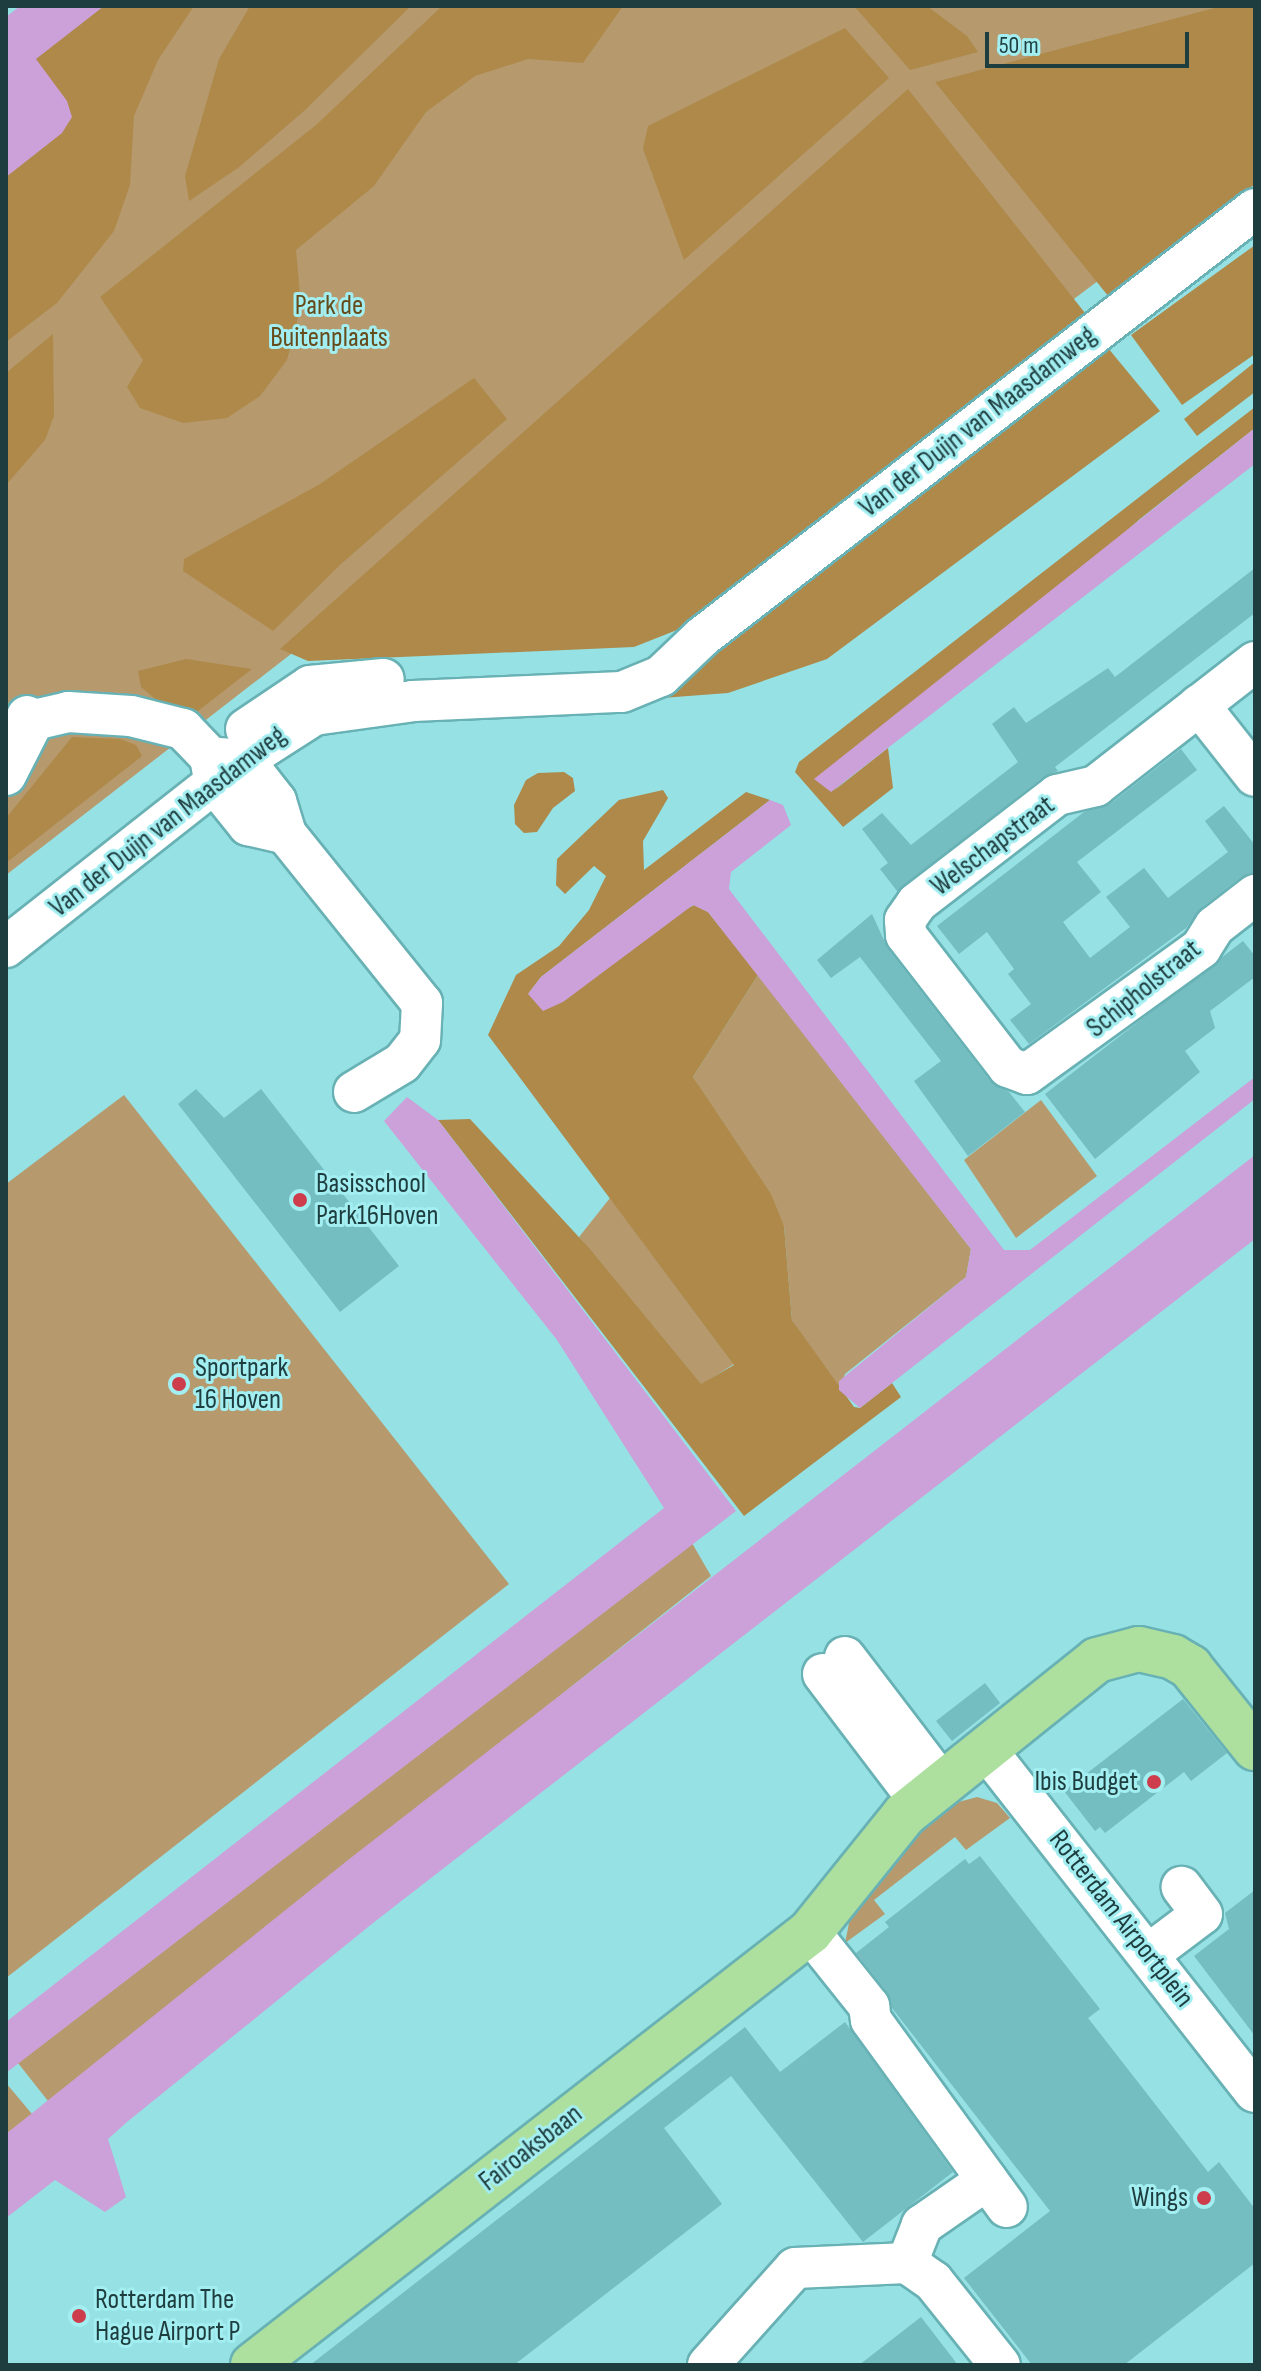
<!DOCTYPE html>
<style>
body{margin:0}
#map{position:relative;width:1261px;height:2371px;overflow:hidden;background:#96e1e4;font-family:"Sofia Sans Condensed",sans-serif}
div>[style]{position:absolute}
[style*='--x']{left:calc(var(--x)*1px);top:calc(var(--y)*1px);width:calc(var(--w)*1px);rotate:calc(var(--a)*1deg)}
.green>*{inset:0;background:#b69a6e}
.forest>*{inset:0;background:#ae894a}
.water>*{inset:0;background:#cca0d8}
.building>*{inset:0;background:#74bdc0}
.roads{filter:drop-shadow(2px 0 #68b1b4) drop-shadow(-2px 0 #68b1b4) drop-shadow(0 2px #68b1b4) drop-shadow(0 -2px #68b1b4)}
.minor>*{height:40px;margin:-20px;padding:0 20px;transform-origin:20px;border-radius:20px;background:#fff}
.major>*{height:44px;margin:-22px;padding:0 22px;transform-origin:22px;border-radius:22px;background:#ade09e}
.dots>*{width:22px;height:22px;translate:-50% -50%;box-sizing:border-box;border:4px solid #a3eef1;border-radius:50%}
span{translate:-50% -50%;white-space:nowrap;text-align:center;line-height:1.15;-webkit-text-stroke:6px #a3eef1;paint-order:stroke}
.park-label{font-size:28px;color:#664b1b}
.street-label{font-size:28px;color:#1e3d3f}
.poi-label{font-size:28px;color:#1e3d3f}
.left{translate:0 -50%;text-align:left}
.right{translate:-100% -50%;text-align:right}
.frame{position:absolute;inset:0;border:8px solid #1e3d3f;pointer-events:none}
.scale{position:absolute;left:985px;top:32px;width:204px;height:36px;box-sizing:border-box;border:4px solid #1e3d3f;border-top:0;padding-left:10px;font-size:24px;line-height:28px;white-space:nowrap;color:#1e3d3f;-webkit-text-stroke:6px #a3eef1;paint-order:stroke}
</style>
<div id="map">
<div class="green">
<div style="clip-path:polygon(57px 6px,1255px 6px,1255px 163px,633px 630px,309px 640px,6px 875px,6px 48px)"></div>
<div style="clip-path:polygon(758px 975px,971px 1249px,966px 1277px,845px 1374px,839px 1390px,792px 1320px,784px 1226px,693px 1077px)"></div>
<div style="clip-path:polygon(124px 1095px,509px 1584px,6px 1978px,6px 1184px)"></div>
<div style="clip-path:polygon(1041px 1100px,1097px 1176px,1016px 1238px,964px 1160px)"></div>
<div style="clip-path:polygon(610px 1198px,734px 1364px,701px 1385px,579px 1237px)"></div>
<div style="clip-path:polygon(692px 1543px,711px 1576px,48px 2101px,18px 2063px)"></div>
<div style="clip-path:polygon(977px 1797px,997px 1803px,1010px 1818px,966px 1850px,955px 1837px,874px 1900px,885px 1914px,845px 1943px,852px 1908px,925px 1825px,951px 1804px)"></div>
<div style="clip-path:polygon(6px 2083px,32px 2114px,6px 2134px)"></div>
</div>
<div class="forest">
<div style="clip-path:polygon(104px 6px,194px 6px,158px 60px,134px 116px,130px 185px,114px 231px,57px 303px,6px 342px,6px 177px,62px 133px,67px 101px,35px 59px)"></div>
<div style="clip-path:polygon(250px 6px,411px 6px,305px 110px,238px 168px,189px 201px,185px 176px,219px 59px)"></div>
<div style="clip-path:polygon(442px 6px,623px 6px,583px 63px,528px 59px,475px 76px,426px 112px,374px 186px,296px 250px,301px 306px,287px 360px,260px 396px,227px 418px,183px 423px,140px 408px,127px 387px,143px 360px,100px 297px,316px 125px)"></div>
<div style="clip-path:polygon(854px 6px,927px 6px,967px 36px,978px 52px,910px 70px)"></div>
<div style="clip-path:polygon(1222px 6px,1255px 6px,1255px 184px,1109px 297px,935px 82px)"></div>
<div style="clip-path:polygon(845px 28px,889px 78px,684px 260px,643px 149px,648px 126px)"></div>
<div style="clip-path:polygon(908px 89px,1085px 313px,682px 628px,634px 647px,308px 661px,280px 649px)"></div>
<div style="clip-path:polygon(1255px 245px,1255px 354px,1182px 405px,1131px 335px)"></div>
<div style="clip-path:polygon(53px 334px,54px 416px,45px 440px,6px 485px,6px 373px)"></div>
<div style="clip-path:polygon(1108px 348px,1160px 411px,827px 659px,728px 693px,662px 698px,713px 646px)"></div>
<div style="clip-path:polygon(1255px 362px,1255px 392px,1197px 436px,1184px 419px)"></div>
<div style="clip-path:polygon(474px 378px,507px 419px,341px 564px,273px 631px,183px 571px,184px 559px,320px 484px)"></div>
<div style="clip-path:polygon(1255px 407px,1255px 428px,1140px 519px,832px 792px,888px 748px,893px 788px,843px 827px,795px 772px,799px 762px)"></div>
<div style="clip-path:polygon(186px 659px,252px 669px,198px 711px,159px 702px,141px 687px,138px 671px)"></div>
<div style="clip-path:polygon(72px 737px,120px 739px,136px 745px,142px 756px,6px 863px,6px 818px)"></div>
<div style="clip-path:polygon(564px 772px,573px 778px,575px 791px,553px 808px,537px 832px,524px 833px,515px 824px,514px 805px,526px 780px,538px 773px)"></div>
<div style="clip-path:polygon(663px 790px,668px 798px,643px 841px,644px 870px,746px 792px,770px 800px,541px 977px,528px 994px,694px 905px,708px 912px,758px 975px,693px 1077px,771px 1194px,784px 1226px,792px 1320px,854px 1407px,860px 1408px,892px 1383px,901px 1397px,744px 1516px,438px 1120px,470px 1119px,589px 1248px,701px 1384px,734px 1365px,488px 1035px,516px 975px,559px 946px,589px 910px,606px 876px,594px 866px,565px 894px,556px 885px,557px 859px,619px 800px)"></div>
</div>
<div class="water">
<div style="clip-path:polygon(20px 6px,104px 6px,36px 59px,67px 101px,72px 117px,62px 133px,6px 177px,6px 17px)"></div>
<div style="clip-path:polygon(1255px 428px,1255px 464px,831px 792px,814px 779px)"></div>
<div style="clip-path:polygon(770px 800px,783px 805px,791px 825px,731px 872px,729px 889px,1004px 1250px,1030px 1250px,1255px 1077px,1255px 1099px,860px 1408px,839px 1390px,839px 1381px,966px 1277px,971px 1249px,708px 912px,693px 905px,563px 1002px,543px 1011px,528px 994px,541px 977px)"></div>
<div style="clip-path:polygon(407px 1097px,438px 1120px,736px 1511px,6px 2073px,6px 2022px,664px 1508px,557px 1340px,384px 1121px)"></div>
<div style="clip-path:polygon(1255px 1155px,1255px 1239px,373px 1923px,127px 2122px,108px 2139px,126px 2197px,105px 2212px,55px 2180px,6px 2218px,6px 2134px,348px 1860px)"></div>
</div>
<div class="building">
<div style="clip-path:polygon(1255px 568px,1255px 613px,1055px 767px,1058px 771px,1043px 777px,897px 891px,880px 869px,888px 863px,862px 829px,882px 813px,911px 845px,1018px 762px,992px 724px,1014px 707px,1026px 723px,1108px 668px,1115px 677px)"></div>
<div style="clip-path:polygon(1181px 749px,1197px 770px,1077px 862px,1101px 892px,1063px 922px,1090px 958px,1130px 927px,1106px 897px,1144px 868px,1168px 898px,1228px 852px,1205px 821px,1224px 806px,1255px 845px,1255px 872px,1241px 877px,1201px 908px,1186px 928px,1029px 1044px,1010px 1020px,1031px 1004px,1008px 974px,1014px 969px,987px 932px,959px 954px,937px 926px,1084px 812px,1110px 804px)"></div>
<div style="clip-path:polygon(872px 914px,888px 949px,990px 1081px,1009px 1092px,1025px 1112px,968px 1156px,914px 1081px,941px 1061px,860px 957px,831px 978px,817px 960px)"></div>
<div style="clip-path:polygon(1243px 941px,1255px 956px,1255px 977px,1210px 1011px,1215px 1028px,1185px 1051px,1200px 1072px,1095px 1159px,1045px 1094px)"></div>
<div style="clip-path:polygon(196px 1089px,224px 1118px,261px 1089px,399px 1266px,340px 1312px,178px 1104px)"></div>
<div style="clip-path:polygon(985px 1683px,1000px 1703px,952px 1741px,936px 1721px)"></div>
<div style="clip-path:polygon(1183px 1699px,1227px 1753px,1191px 1781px,1184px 1772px,1105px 1833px,1100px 1827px,1095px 1831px,1064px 1791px)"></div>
<div style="clip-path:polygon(980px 1856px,1100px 2009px,1088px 2018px,1208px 2172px,1219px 2162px,1255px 2209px,1255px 2263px,1124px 2365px,1032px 2365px,964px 2278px,1050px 2211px,892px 2008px,887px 1992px,856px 1953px,889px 1927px,885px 1922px,965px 1859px,969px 1864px)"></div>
<div style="clip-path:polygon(1255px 1890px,1255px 2036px,1194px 1956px,1229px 1929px,1225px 1913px)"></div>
<div style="clip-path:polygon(845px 2022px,953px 2172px,863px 2242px,731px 2076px,664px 2128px,722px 2204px,514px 2365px,310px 2365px,745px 2027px,780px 2072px)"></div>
<div style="clip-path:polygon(921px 2317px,958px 2365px,859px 2365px)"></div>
</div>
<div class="roads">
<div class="minor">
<div style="--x:1255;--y:662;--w:202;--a:142.1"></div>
<div style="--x:1096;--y:786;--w:40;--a:167"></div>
<div style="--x:1057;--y:795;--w:177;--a:142.4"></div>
<div style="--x:917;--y:903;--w:21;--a:125"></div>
<div style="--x:905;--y:920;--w:15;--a:86"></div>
<div style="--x:906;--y:935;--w:167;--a:52.3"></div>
<div style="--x:1008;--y:1067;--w:20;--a:20"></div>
<div style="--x:1027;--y:1074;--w:215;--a:-35.9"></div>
<div style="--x:1201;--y:948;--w:26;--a:-58"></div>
<div style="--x:1215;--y:926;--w:51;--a:-37.8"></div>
<div style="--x:1199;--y:705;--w:90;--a:51.7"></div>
<div style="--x:246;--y:729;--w:77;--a:-33.9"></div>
<div style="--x:310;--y:686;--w:74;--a:-5.4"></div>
<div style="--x:6;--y:734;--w:31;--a:-27"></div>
<div style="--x:34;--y:720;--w:35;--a:-13"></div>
<div style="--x:68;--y:712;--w:63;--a:3.6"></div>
<div style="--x:131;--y:716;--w:54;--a:14"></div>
<div style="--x:183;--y:729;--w:39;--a:46"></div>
<div style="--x:210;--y:757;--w:27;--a:80"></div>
<div style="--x:215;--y:784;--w:53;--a:51.2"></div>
<div style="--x:248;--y:825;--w:39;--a:13"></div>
<div style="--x:218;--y:758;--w:26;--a:4"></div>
<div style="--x:244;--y:760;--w:52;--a:52"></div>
<div style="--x:276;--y:801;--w:34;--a:73"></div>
<div style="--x:286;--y:834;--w:217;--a:51.2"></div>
<div style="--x:422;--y:1003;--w:37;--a:93"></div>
<div style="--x:420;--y:1040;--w:29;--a:128"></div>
<div style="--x:402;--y:1063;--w:56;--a:148.9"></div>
<div style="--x:6;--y:775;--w:62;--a:-63"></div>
<div style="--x:34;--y:720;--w:8;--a:-150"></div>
<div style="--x:6;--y:947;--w:303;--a:-38.2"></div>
<div style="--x:244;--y:760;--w:83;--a:-32.7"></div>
<div style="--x:314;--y:715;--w:100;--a:-8"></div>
<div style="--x:413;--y:701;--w:209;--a:-2.5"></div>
<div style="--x:622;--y:692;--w:42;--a:-22.3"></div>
<div style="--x:661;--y:676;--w:57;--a:-43.6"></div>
<div style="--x:702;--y:637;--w:699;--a:-37.74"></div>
<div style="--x:845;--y:1657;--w:158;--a:52.7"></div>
<div style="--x:823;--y:1674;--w:161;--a:52.8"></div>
<div style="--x:985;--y:1748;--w:437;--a:51.9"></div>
<div style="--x:810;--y:1932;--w:95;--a:51.4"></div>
<div style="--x:869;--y:2006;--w:14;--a:82"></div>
<div style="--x:871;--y:2020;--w:231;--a:54"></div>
<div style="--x:1149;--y:1954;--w:66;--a:-37"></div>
<div style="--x:1202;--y:1914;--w:34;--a:-127"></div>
<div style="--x:907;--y:2263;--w:32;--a:35"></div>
<div style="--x:933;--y:2281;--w:107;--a:51.4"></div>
<div style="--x:708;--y:2365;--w:130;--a:-48.1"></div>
<div style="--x:795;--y:2268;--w:112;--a:-2.6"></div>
<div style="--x:907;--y:2263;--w:41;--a:-68.5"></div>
<div style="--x:922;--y:2225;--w:79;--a:-34.7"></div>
</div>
<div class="major">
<div style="--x:253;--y:2365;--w:706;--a:-37.86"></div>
<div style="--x:810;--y:1932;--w:151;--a:-51.2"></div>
<div style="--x:905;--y:1814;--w:246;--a:-38.7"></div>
<div style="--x:1097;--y:1660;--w:43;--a:-14.7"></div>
<div style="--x:1139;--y:1649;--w:35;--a:13"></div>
<div style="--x:1173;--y:1657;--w:20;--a:30"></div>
<div style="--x:1190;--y:1667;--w:104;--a:51.3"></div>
</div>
</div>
<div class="dots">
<div style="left:300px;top:1200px;background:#cd3d4c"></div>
<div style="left:179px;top:1384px;background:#cd3d4c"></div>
<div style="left:1154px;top:1782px;background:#cd3d4c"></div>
<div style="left:1204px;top:2198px;background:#cd3d4c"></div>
<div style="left:79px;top:2316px;background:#cd3d4c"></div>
</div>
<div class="park-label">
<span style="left:329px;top:322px">Park de<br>Buitenplaats</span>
</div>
<div class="street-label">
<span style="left:978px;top:422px;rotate:-38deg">Van der Duijn van Maasdamweg</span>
<span style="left:168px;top:822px;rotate:-38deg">Van der Duijn van Maasdamweg</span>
<span style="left:993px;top:846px;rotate:-37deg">Welschapstraat</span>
<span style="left:1144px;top:989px;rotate:-39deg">Schipholstraat</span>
<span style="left:1121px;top:1919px;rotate:52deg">Rotterdam Airportplein</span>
<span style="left:531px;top:2148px;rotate:-38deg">Fairoaksbaan</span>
</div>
<div class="poi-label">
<span class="left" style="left:316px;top:1200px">Basisschool<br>Park16Hoven</span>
<span class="left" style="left:195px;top:1384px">Sportpark<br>16 Hoven</span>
<span class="right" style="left:1138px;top:1782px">Ibis Budget</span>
<span class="right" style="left:1188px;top:2198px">Wings</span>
<span class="left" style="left:95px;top:2316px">Rotterdam The<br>Hague Airport P</span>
</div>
<div class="frame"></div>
<div class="scale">50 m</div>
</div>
